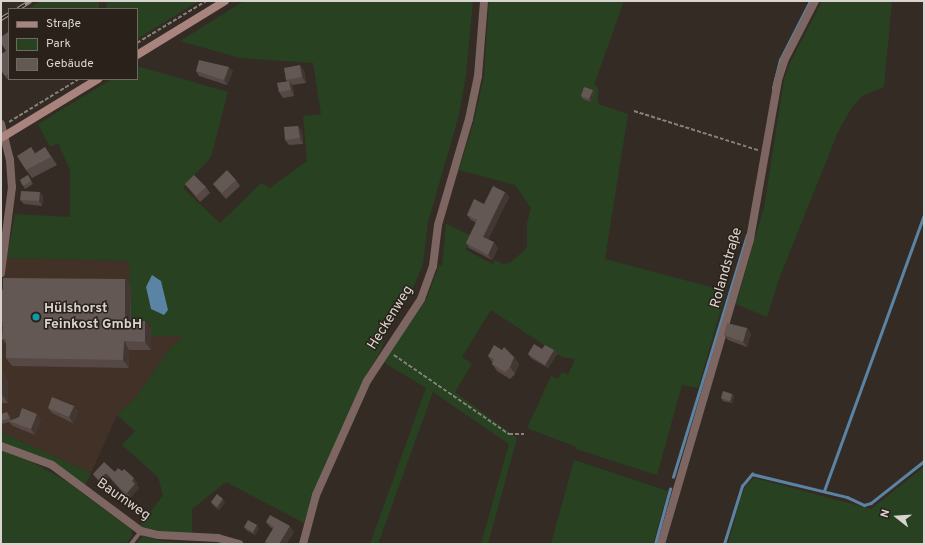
<!DOCTYPE html>
<meta charset="utf-8">
<style>
body{margin:0}
#map{position:relative;width:925px;height:545px;overflow:hidden;background:#342c24;font-family:Overpass,sans-serif}
div>[style]{position:absolute}
[style*='--x']{left:calc(var(--x)*1px);top:calc(var(--y)*1px);width:calc(var(--w)*1px);rotate:calc(var(--a)*1deg)}
.industrial>*{inset:0;background:#423127}
.green>*{inset:0;background:#274121}
.water>*{inset:0;background:#5b83a4}
.stream>*{height:2.5px;margin:-1.25px;padding:0 1.25px;transform-origin:1.25px;border-radius:1.25px;background:#5b83a4}
.path>*{height:1.5px;margin-top:-0.75px;transform-origin:0;background:repeating-linear-gradient(90deg,#87817a 0 4px,transparent 0 6px)}
.lane>*{height:4px;margin:-2px;padding:0 2px;transform-origin:2px;border-radius:2px;background:#7d6562}
.street>*{height:8px;margin:-4px;padding:0 4px;transform-origin:4px;border-radius:4px;background:#7d6562}
.secondary>*{height:8px;margin:-4px;padding:0 4px;transform-origin:4px;border-radius:4px;background:#a9847f}
.rail>*{height:4px;margin-top:-2px;transform-origin:0;background:repeating-linear-gradient(90deg,#2a221a 0 8px,#9d9791 0 16px);box-sizing:border-box;border-block:1px solid #9d9791}
.wall>*{inset:0;background:#554845}
.shaded-wall>*{inset:0;background:#423732}
.building>*{inset:0;background:#635854}
.dots>*{width:11px;height:11px;translate:-50% -50%;box-sizing:border-box;border:2px solid #2a221a;border-radius:50%}
span{translate:-50% -50%;white-space:nowrap;text-align:center;line-height:1.15;-webkit-text-stroke:3px #2a221a;paint-order:stroke}
.street-label{font-size:14px;color:#d9d4cf}
.poi-label{font-size:14px;color:#d9d4cf;font-weight:700}
.left{translate:0 -50%;text-align:left}
.frame{position:absolute;inset:0;border:2px solid #d9d4cf;pointer-events:none}
.legend{position:absolute;left:8px;top:8px;width:130px;height:72px;box-sizing:border-box;background:#2a221a;border:1px solid #706962;margin:0;padding:5px 7px;list-style:none;font-size:12px;color:#d9d4cf}
.legend li{display:flex;align-items:center;gap:8px;height:20px}
.legend b{width:20px;border:1px solid #706962}
.north{position:absolute;left:877px;top:497px;width:40px;height:40px;-webkit-text-stroke:3px #2a221a;paint-order:stroke;rotate:287deg;font-size:11px;font-weight:700;line-height:16px;text-align:center;color:#d9d4cf}
.north::after{content:'';display:block;margin:auto;width:14px;height:18px;background:#d9d4cf;clip-path:polygon(50% 0,100% 100%,50% 72%,0 100%)}
</style>
<div id="map">
<div class="industrial">
<div style="clip-path:polygon(7px 258px,130px 261px,130px 287px,151px 322px,151px 336px,185px 336px,168px 351px,137px 396px,117px 415px,91px 473px,1px 432px,1px 294px)"></div>
</div>
<div class="green">
<div style="clip-path:polygon(41px 1px,99px 1px,99px 9px,28px 9px)"></div>
<div style="clip-path:polygon(106px 1px,199px 1px,137px 39px,137px 9px,107px 9px)"></div>
<div style="clip-path:polygon(244px 1px,473px 1px,466px 74px,459px 115px,428px 222px,423px 264px,411px 294px,385px 334px,381px 350px,364px 379px,313px 495px,304px 523px,226px 482px,192px 509px,192px 534px,163px 532px,140px 526px,163px 495px,158px 477px,122px 445px,135px 431px,117px 415px,137px 396px,168px 351px,184px 336px,151px 336px,151px 322px,131px 322px,129px 261px,7px 258px,15px 214px,70px 217px,70px 170px,58px 143px,50px 147px,38px 124px,112px 79px,137px 79px,137px 66px,228px 92px,211px 157px,183px 188px,220px 223px,261px 183px,270px 188px,307px 161px,303px 116px,321px 114px,313px 63px,240px 58px,180px 41px)"></div>
<div style="clip-path:polygon(489px 1px,624px 1px,594px 85px,598px 87px,598px 104px,628px 114px,605px 259px,726px 291px,698px 388px,682px 385px,657px 475px,576px 449px,577px 447px,529px 429px,528px 426px,551px 376px,558px 379px,562px 372px,568px 375px,575px 359px,562px 357px,491px 310px,462px 357px,472px 364px,455px 392px,517px 438px,488px 544px,481px 544px,509px 444px,433px 392px,378px 544px,370px 544px,426px 388px,383px 362px,427px 298px,439px 265px,442px 266px,446px 224px,472px 236px,466px 250px,493px 264px,495px 260px,503px 264px,510px 263px,527px 248px,527px 223px,531px 208px,515px 185px,459px 170px,474px 121px,484px 76px)"></div>
<div style="clip-path:polygon(822px 1px,892px 1px,884px 87px,862px 96px,852px 107px,838px 132px,779px 279px,767px 317px,736px 304px,764px 207px,784px 80px,790px 63px)"></div>
<div style="clip-path:polygon(1px 432px,91px 473px,85px 485px,1px 443px)"></div>
<div style="clip-path:polygon(1px 449px,23px 457px,66px 481px,131px 529px,132px 536px,126px 544px,1px 544px)"></div>
<div style="clip-path:polygon(574px 460px,668px 491px,653px 544px,551px 544px)"></div>
<div style="clip-path:polygon(924px 467px,924px 544px,728px 544px,740px 500px,745px 487px,754px 478px,871px 509px)"></div>
<div style="clip-path:polygon(143px 536px,161px 541px,199px 544px,136px 544px)"></div>
</div>
<div class="water">
<div style="clip-path:polygon(152px 275px,161px 281px,168px 310px,164px 315px,151px 309px,149px 300px,146px 287px)"></div>
</div>
<div class="stream">
<div style="--x:773;--y:88;--w:29;--a:-76"></div>
<div style="--x:780;--y:60;--w:66;--a:-63"></div>
<div style="--x:673;--y:477;--w:253;--a:-73"></div>
<div style="--x:824;--y:491;--w:294;--a:-70.1"></div>
<div style="--x:655;--y:544;--w:57;--a:-74.7"></div>
<div style="--x:724;--y:544;--w:61;--a:-72.8"></div>
<div style="--x:742;--y:486;--w:16;--a:-50"></div>
<div style="--x:752;--y:474;--w:98;--a:13.6"></div>
<div style="--x:847;--y:497;--w:19;--a:25"></div>
<div style="--x:864;--y:505;--w:7;--a:-16"></div>
<div style="--x:871;--y:503;--w:68;--a:-38.4"></div>
</div>
<div class="path">
<div style="--x:137;--y:43;--w:81;--a:-31.3"></div>
<div style="--x:634;--y:111;--w:130;--a:17.5"></div>
<div style="--x:9;--y:122;--w:82;--a:-31.6"></div>
<div style="--x:394;--y:355;--w:140;--a:34.5"></div>
<div style="--x:509;--y:434;--w:15;--a:0"></div>
</div>
<div class="lane">
<div style="--x:131;--y:544;--w:16;--a:-52"></div>
</div>
<div class="street">
<div style="--x:1;--y:124;--w:37;--a:76"></div>
<div style="--x:10;--y:160;--w:27;--a:86"></div>
<div style="--x:12;--y:187;--w:87;--a:97.3"></div>
<div style="--x:1;--y:446;--w:54;--a:20.4"></div>
<div style="--x:52;--y:465;--w:111;--a:36.6"></div>
<div style="--x:141;--y:531;--w:18;--a:13"></div>
<div style="--x:159;--y:535;--w:59;--a:2.9"></div>
<div style="--x:218;--y:538;--w:22;--a:16"></div>
<div style="--x:303;--y:544;--w:51;--a:-75.1"></div>
<div style="--x:316;--y:495;--w:125;--a:-65.9"></div>
<div style="--x:367;--y:381;--w:98;--a:-56.6"></div>
<div style="--x:421;--y:299;--w:35;--a:-70"></div>
<div style="--x:433;--y:266;--w:41;--a:-83"></div>
<div style="--x:438;--y:225;--w:110;--a:-73.7"></div>
<div style="--x:469;--y:119;--w:44;--a:-78.2"></div>
<div style="--x:478;--y:76;--w:75;--a:-85.4"></div>
<div style="--x:661;--y:544;--w:318;--a:-73.7"></div>
<div style="--x:750;--y:239;--w:161;--a:-80"></div>
<div style="--x:778;--y:80;--w:20;--a:-72"></div>
<div style="--x:784;--y:61;--w:68;--a:-62.7"></div>
</div>
<div class="secondary">
<div style="--x:137;--y:55;--w:103;--a:-31.5"></div>
<div style="--x:1;--y:138;--w:114;--a:-31.3"></div>
</div>
<div class="rail">
<div style="--x:18;--y:9;--w:15;--a:-32"></div>
<div style="--x:1;--y:19;--w:9;--a:-32"></div>
</div>
<div class="wall">
<div style="clip-path:polygon(9px 33px,9px 78px,7px 79px,1px 70px,6px 51px)"></div>
<div style="clip-path:polygon(304px 70px,306px 83px,292px 85px,293px 86px,294px 96px,283px 98px,279px 92px,287px 81px,286px 80px)"></div>
<div style="clip-path:polygon(196px 71px,233px 71px,227px 85px,199px 76px)"></div>
<div style="clip-path:polygon(593px 90px,595px 92px,591px 102px,583px 99px,581px 96px)"></div>
<div style="clip-path:polygon(298px 126px,302px 131px,303px 144px,289px 145px,285px 140px)"></div>
<div style="clip-path:polygon(31px 147px,35px 153px,45px 147px,57px 165px,32px 178px,26px 170px)"></div>
<div style="clip-path:polygon(28px 175px,33px 184px,25px 189px,20px 180px)"></div>
<div style="clip-path:polygon(236px 180px,240px 186px,226px 199px,217px 189px,213px 184px)"></div>
<div style="clip-path:polygon(185px 184px,206px 187px,210px 193px,200px 202px,189px 189px)"></div>
<div style="clip-path:polygon(505px 192px,509px 197px,488px 239px,498px 248px,492px 260px,469px 248px,466px 243px,476px 223px,471px 220px,467px 215px)"></div>
<div style="clip-path:polygon(43px 196px,42px 206px,24px 204px,20px 200px)"></div>
<div style="clip-path:polygon(125px 279px,131px 287px,131px 321px,151px 329px,151px 350px,129px 350px,129px 368px,12px 366px,6px 358px,6px 344px,2px 339px,3px 327px,1px 325px,1px 292px)"></div>
<div style="clip-path:polygon(747px 328px,751px 334px,747px 347px,728px 340px,724px 335px)"></div>
<div style="clip-path:polygon(554px 350px,557px 354px,548px 368px,531px 358px,528px 354px)"></div>
<div style="clip-path:polygon(488px 356px,514px 357px,519px 364px,515px 374px,510px 379px,497px 371px,492px 364px,492px 362px)"></div>
<div style="clip-path:polygon(1px 370px,8px 381px,8px 403px,1px 403px)"></div>
<div style="clip-path:polygon(732px 394px,734px 396px,732px 403px,723px 401px,721px 398px)"></div>
<div style="clip-path:polygon(74px 406px,78px 412px,73px 423px,52px 413px,48px 408px)"></div>
<div style="clip-path:polygon(7px 412px,9px 415px,11px 420px,41px 419px,35px 435px,13px 426px,9px 422px,2px 424px,1px 423px,1px 414px)"></div>
<div style="clip-path:polygon(122px 471px,137px 483px,136px 484px,139px 488px,131px 497px,124px 494px,109px 477px,102px 484px,96px 478px,93px 474px)"></div>
<div style="clip-path:polygon(211px 502px,225px 502px,219px 510px,213px 505px)"></div>
<div style="clip-path:polygon(266px 522px,294px 532px,286px 544px,267px 544px,265px 542px,273px 529px,270px 527px)"></div>
<div style="clip-path:polygon(244px 527px,259px 528px,255px 535px,246px 530px)"></div>
</div>
<div class="shaded-wall">
<div style="clip-path:polygon(300px 65px,304px 70px,306px 83px,302px 77px)"></div>
<div style="clip-path:polygon(229px 67px,233px 71px,227px 85px,224px 80px)"></div>
<div style="clip-path:polygon(289px 81px,293px 86px,294px 96px,291px 90px)"></div>
<div style="clip-path:polygon(593px 90px,595px 92px,591px 102px,589px 99px)"></div>
<div style="clip-path:polygon(298px 126px,302px 131px,303px 144px,300px 138px)"></div>
<div style="clip-path:polygon(40px 192px,43px 196px,42px 206px,39px 201px)"></div>
<div style="clip-path:polygon(505px 192px,509px 197px,487px 242px,483px 237px)"></div>
<div style="clip-path:polygon(494px 242px,498px 248px,492px 260px,488px 255px)"></div>
<div style="clip-path:polygon(125px 279px,131px 287px,130px 329px,125px 321px)"></div>
<div style="clip-path:polygon(145px 321px,151px 329px,151px 350px,145px 342px)"></div>
<div style="clip-path:polygon(747px 328px,751px 334px,747px 347px,743px 342px)"></div>
<div style="clip-path:polygon(124px 341px,129px 350px,129px 368px,123px 360px)"></div>
<div style="clip-path:polygon(554px 350px,557px 354px,548px 368px,545px 365px)"></div>
<div style="clip-path:polygon(514px 357px,519px 364px,515px 374px,510px 367px)"></div>
<div style="clip-path:polygon(1px 370px,8px 381px,8px 403px,1px 393px)"></div>
<div style="clip-path:polygon(732px 394px,734px 396px,732px 403px,730px 401px)"></div>
<div style="clip-path:polygon(74px 406px,78px 412px,73px 423px,69px 417px)"></div>
<div style="clip-path:polygon(37px 414px,41px 419px,35px 435px,31px 429px)"></div>
<div style="clip-path:polygon(106px 473px,109px 477px,102px 484px,99px 480px)"></div>
<div style="clip-path:polygon(134px 478px,137px 483px,136px 484px,139px 488px,131px 497px,127px 493px,132px 481px)"></div>
<div style="clip-path:polygon(223px 499px,225px 502px,219px 510px,217px 507px)"></div>
<div style="clip-path:polygon(257px 525px,259px 528px,255px 535px,253px 532px)"></div>
<div style="clip-path:polygon(290px 526px,294px 532px,286px 544px,279px 544px)"></div>
</div>
<div class="building">
<div style="clip-path:polygon(8px 32px,9px 33px,9px 74px,5px 76px,1px 70px,1px 54px,6px 51px,1px 43px,1px 37px)"></div>
<div style="clip-path:polygon(199px 60px,229px 67px,224px 80px,196px 71px)"></div>
<div style="clip-path:polygon(300px 65px,302px 77px,286px 80px,284px 68px)"></div>
<div style="clip-path:polygon(289px 81px,291px 90px,279px 92px,277px 83px)"></div>
<div style="clip-path:polygon(584px 87px,593px 90px,589px 99px,581px 96px)"></div>
<div style="clip-path:polygon(298px 126px,300px 138px,285px 140px,284px 127px)"></div>
<div style="clip-path:polygon(31px 147px,35px 154px,45px 147px,51px 157px,26px 170px,17px 156px)"></div>
<div style="clip-path:polygon(227px 170px,236px 180px,222px 193px,213px 184px)"></div>
<div style="clip-path:polygon(28px 175px,31px 181px,23px 186px,20px 180px)"></div>
<div style="clip-path:polygon(194px 175px,206px 187px,196px 196px,185px 184px)"></div>
<div style="clip-path:polygon(493px 186px,505px 192px,483px 237px,494px 242px,488px 255px,466px 243px,477px 220px,467px 215px,474px 199px,484px 204px)"></div>
<div style="clip-path:polygon(21px 191px,40px 192px,39px 201px,20px 200px)"></div>
<div style="clip-path:polygon(3px 278px,125px 279px,125px 321px,145px 321px,145px 342px,124px 341px,123px 360px,6px 358px,6px 339px,2px 339px,3px 322px,1px 322px,1px 292px,3px 289px)"></div>
<div style="clip-path:polygon(727px 323px,747px 328px,743px 342px,724px 335px)"></div>
<div style="clip-path:polygon(534px 344px,542px 349px,545px 345px,554px 350px,545px 365px,528px 354px)"></div>
<div style="clip-path:polygon(494px 345px,502px 350px,504px 347px,514px 357px,510px 367px,505px 372px,492px 364px,494px 359px,488px 356px)"></div>
<div style="clip-path:polygon(723px 391px,732px 394px,730px 401px,721px 398px)"></div>
<div style="clip-path:polygon(52px 397px,74px 406px,69px 417px,48px 408px)"></div>
<div style="clip-path:polygon(22px 408px,37px 414px,31px 429px,9px 421px,19px 417px)"></div>
<div style="clip-path:polygon(7px 412px,9px 418px,1px 421px,1px 414px)"></div>
<div style="clip-path:polygon(104px 462px,115px 472px,118px 468px,122px 471px,124px 469px,134px 478px,132px 481px,135px 484px,127px 493px,121px 489px,106px 473px,99px 480px,93px 474px)"></div>
<div style="clip-path:polygon(217px 494px,223px 499px,217px 507px,211px 502px)"></div>
<div style="clip-path:polygon(270px 515px,290px 526px,279px 544px,268px 544px,268px 543px,265px 542px,274px 527px,266px 522px)"></div>
<div style="clip-path:polygon(248px 520px,257px 525px,253px 532px,244px 527px)"></div>
</div>
<div class="dots">
<div style="left:36px;top:317px;background:#0f9aa8"></div>
</div>
<div class="street-label">
<span style="left:727px;top:268px;rotate:-74deg">Rolandstraße</span>
<span style="left:391px;top:318px;rotate:-58deg">Heckenweg</span>
<span style="left:123px;top:500px;rotate:35deg">Baumweg</span>
</div>
<div class="poi-label">
<span class="left" style="left:44px;top:317px">Hülshorst<br>Feinkost GmbH</span>
</div>
<div class="frame"></div>
<ul class="legend">
<li><b style="height:5px;background:#a9847f"></b>Straße</li>
<li><b style="height:11px;background:#274121"></b>Park</li>
<li><b style="height:11px;background:#635854"></b>Gebäude</li>
</ul>
<div class="north">N</div>
</div>
